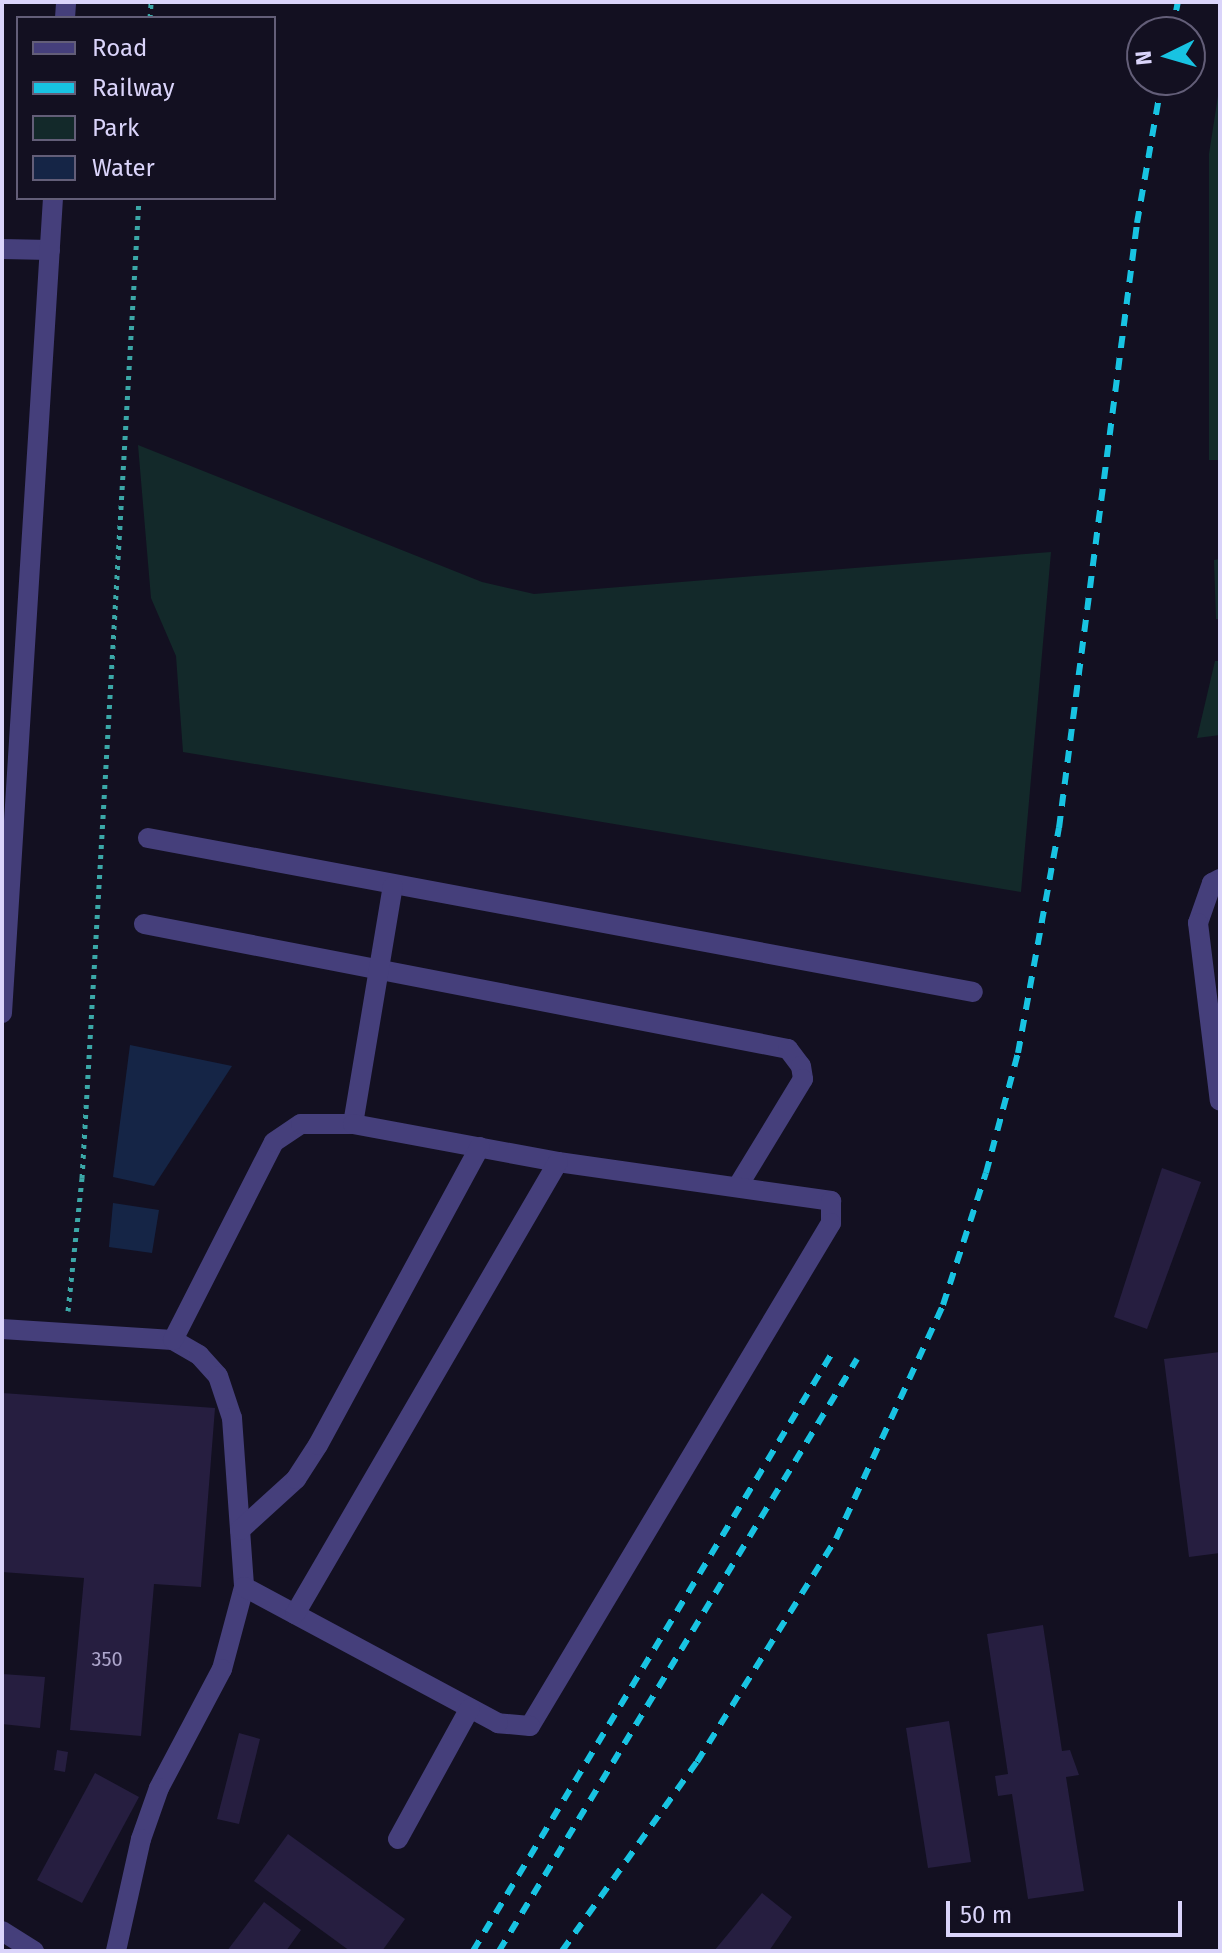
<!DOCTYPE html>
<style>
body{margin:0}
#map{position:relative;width:1222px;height:1953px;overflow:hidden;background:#131021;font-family:"Fira Sans",sans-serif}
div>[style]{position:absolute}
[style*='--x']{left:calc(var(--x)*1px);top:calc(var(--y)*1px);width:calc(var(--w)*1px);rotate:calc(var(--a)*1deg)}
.green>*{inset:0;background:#13292a}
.water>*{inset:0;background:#152546}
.building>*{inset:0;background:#261e40}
.path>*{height:5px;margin-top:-2.5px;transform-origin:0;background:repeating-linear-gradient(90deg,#3ba7a7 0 4px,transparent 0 10px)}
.minor>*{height:20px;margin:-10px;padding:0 10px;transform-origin:10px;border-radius:10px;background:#453f7b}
.rail>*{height:6px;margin-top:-3px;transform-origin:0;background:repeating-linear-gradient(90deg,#18c3e2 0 12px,transparent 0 22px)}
span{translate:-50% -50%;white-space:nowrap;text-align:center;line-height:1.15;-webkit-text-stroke:6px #131021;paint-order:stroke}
.number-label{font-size:20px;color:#ada6cc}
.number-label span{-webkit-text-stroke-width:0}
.frame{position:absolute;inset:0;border:4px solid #dad4fa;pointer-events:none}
.legend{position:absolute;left:16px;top:16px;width:260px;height:184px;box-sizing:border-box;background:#131021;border:2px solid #635e78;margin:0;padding:10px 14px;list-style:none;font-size:24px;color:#dad4fa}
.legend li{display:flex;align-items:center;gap:16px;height:40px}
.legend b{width:40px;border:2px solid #635e78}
.north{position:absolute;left:1126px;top:16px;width:80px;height:80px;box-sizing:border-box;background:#131021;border:2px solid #635e78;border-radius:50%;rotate:265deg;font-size:22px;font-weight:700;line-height:32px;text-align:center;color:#dad4fa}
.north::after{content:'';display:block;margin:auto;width:28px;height:36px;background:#18c3e2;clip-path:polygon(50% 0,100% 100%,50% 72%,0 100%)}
.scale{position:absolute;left:946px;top:1901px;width:236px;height:36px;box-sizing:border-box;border:4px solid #dad4fa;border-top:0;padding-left:10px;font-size:24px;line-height:28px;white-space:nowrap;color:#dad4fa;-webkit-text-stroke:6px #131021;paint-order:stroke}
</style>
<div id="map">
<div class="green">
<div style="clip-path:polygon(1220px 83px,1220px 460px,1209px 460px,1209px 154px)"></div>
<div style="clip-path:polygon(138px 445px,482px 582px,534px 594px,1051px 552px,1021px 892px,183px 752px,176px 656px,151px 598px)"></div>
<div style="clip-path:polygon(1220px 559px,1220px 619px,1216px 619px,1214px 560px)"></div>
<div style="clip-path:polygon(1215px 661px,1220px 661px,1220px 735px,1197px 738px)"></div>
</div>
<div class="water">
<div style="clip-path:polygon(130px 1045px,232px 1066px,154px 1186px,113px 1177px)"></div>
<div style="clip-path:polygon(113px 1203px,159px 1210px,152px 1253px,109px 1247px)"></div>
</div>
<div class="building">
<div style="clip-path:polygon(1162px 1168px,1201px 1182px,1147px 1329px,1114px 1317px)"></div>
<div style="clip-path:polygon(1220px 1352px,1220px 1553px,1189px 1557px,1164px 1359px)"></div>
<div style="clip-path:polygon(2px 1393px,215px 1408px,201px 1587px,154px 1584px,141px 1736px,70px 1730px,84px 1578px,2px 1572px)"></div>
<div style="clip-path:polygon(1043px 1625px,1062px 1751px,1070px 1750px,1079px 1775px,1066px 1777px,1084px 1891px,1028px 1899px,1012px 1794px,998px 1796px,995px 1776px,1008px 1774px,987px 1634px)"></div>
<div style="clip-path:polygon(2px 1674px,45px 1677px,40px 1728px,2px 1724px)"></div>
<div style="clip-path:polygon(949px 1721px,971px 1862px,928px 1868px,906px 1728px)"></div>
<div style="clip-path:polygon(239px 1733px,260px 1739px,239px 1824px,217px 1819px)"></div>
<div style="clip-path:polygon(57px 1750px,68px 1752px,65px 1772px,54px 1770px)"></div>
<div style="clip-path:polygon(95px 1773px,139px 1797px,82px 1903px,37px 1880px)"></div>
<div style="clip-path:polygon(288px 1834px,405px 1919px,382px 1951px,350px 1951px,254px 1881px)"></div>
<div style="clip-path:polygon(762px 1893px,792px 1917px,769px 1951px,714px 1951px)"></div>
<div style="clip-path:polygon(264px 1902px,301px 1930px,286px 1951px,227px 1951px)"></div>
</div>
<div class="path">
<div style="--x:150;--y:18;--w:16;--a:-86"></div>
<div style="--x:68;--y:1311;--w:134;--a:-84"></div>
<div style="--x:82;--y:1178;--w:982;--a:-86.67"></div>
</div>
<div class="minor">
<div style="--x:65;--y:18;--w:16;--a:-86"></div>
<div style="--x:2;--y:249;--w:48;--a:1.2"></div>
<div style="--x:148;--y:838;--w:839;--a:10.57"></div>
<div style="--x:1220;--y:879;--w:9;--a:153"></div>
<div style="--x:1212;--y:883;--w:42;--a:109.3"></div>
<div style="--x:1198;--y:923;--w:179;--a:83"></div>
<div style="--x:144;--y:924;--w:656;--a:10.98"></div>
<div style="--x:788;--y:1049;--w:21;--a:53"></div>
<div style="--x:801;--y:1066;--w:13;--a:81"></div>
<div style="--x:803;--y:1079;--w:125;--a:121.3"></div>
<div style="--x:2;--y:1013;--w:817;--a:-86.42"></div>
<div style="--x:353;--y:1124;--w:241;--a:-80.5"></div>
<div style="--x:2;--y:1329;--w:171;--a:3.7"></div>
<div style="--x:173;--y:1340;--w:30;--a:30"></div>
<div style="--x:199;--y:1355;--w:28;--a:48"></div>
<div style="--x:218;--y:1376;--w:44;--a:71.6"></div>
<div style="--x:232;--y:1418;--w:169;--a:85.9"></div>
<div style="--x:244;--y:1587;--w:85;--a:105"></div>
<div style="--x:222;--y:1669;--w:135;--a:117.9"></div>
<div style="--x:159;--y:1788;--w:54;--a:109.4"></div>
<div style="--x:141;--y:1839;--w:115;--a:102.6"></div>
<div style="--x:173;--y:1340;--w:222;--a:-63"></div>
<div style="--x:274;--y:1142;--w:32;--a:-34"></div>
<div style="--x:301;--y:1124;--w:52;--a:0"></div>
<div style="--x:353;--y:1124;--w:208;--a:10.5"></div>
<div style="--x:558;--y:1162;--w:276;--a:8.1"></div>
<div style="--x:831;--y:1201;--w:22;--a:90"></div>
<div style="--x:831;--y:1223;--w:586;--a:120.9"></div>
<div style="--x:530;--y:1726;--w:32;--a:-175"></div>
<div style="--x:498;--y:1723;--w:288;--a:-151.8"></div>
<div style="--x:240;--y:1530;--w:76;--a:-42.3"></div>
<div style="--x:296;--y:1479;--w:40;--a:-57.1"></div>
<div style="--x:318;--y:1445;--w:339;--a:-61.5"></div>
<div style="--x:295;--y:1614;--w:523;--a:-59.81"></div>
<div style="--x:398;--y:1839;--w:149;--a:-61.2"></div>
<div style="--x:2;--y:1931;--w:38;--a:32"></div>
</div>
<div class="rail">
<div style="--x:1172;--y:32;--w:31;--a:-79"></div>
<div style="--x:473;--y:1951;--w:703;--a:-59.02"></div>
<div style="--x:499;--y:1951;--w:692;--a:-58.84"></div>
<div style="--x:562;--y:1951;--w:232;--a:-54.5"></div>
<div style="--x:697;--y:1762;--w:263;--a:-58.1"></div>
<div style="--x:836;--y:1539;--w:257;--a:-65.4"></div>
<div style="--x:943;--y:1305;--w:139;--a:-72"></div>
<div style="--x:986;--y:1173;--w:124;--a:-75.1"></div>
<div style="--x:1018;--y:1053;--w:229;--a:-79.7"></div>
<div style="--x:1059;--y:828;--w:610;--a:-82.65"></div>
<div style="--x:1137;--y:223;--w:145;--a:-80.1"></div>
</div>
<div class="number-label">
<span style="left:107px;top:1659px">350</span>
</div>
<div class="frame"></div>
<ul class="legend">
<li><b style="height:10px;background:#453f7b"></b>Road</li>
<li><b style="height:10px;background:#18c3e2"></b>Railway</li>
<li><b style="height:22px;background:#13292a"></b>Park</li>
<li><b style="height:22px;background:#152546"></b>Water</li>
</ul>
<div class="north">N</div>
<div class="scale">50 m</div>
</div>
